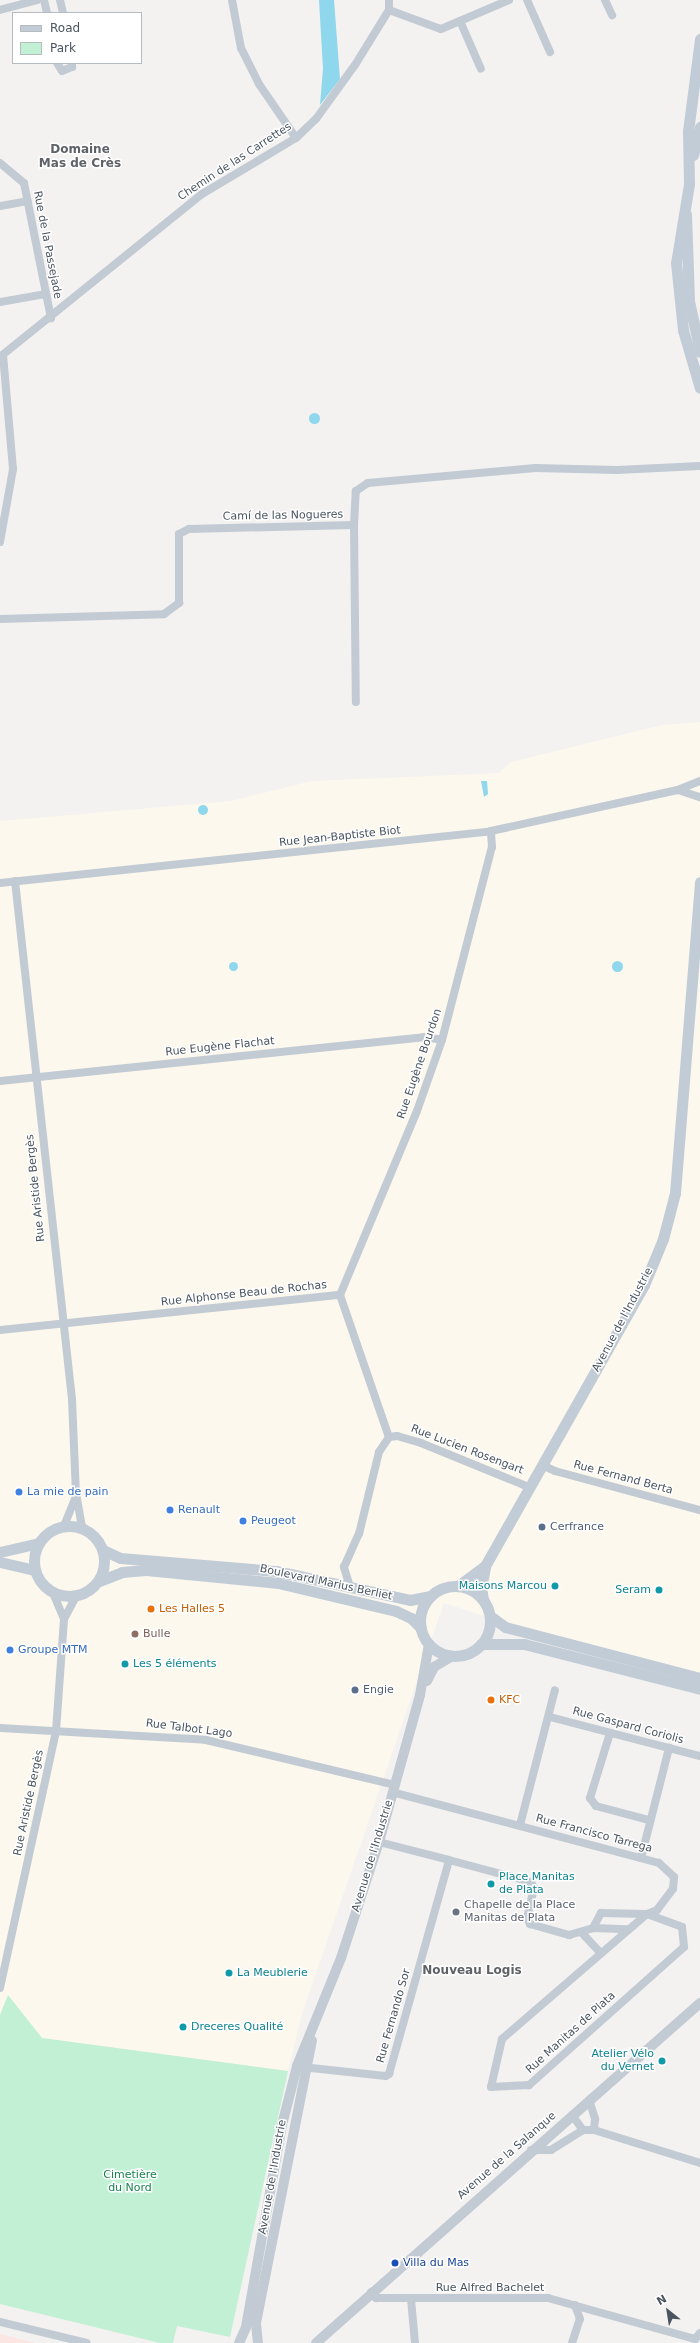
<!DOCTYPE html>
<meta charset="utf-8">
<style>
body{margin:0}
#map{position:relative;width:700px;height:2343px;overflow:hidden;background:#f4f1f1;font-family:"DejaVu Sans",sans-serif}
div>[style]{position:absolute}
[style*='--x']{left:calc(var(--x)*1px);top:calc(var(--y)*1px);width:calc(var(--w)*1px);rotate:calc(var(--a)*1deg)}
.commercial>*{inset:0;background:#fcf8ed}
.medical>*{inset:0;background:#fbe6e4}
.green>*{inset:0;background:#c1f0d4}
.water>*{inset:0;background:#8fd7ec}
.round{border-radius:50%}
.minor>*{height:8px;margin:-4px;padding:0 4px;transform-origin:4px;border-radius:4px;background:#c2cbd3}
.tertiary>*{height:10px;margin:-5px;padding:0 5px;transform-origin:5px;border-radius:5px;background:#c2cbd3}
.secondary>*{height:11px;margin:-5.5px;padding:0 5.5px;transform-origin:5.5px;border-radius:5.5px;background:#c2ccd7}
.secondary>.ring{margin:-5.5px;padding:0;box-sizing:content-box;background:none;border:11px solid #c2ccd7;border-radius:50%}
.dots>*{width:11px;height:11px;translate:-50% -50%;box-sizing:border-box;border:2px solid #fff;border-radius:50%}
span{translate:-50% -50%;white-space:nowrap;text-align:center;line-height:1.15;-webkit-text-stroke:3px #fff;paint-order:stroke}
.street-label{font-size:11px;color:#49545f}
.shop-label{font-size:11px;color:#366cbe}
.left{translate:0 -50%;text-align:left}
.service-label{font-size:11px;color:#4e5e75}
.culture-label{font-size:11px;color:#0d838f}
.right{translate:-100% -50%;text-align:right}
.food-label{font-size:11px;color:#c56008}
.education-label{font-size:11px;color:#785e54}
.worship-label{font-size:11px;color:#5b616d}
.park-label{font-size:11px;color:#18824f}
.transit-label{font-size:11px;color:#164399}
.neighbourhood-label{font-size:12px;color:#5e6166;font-weight:700}
.legend{position:absolute;left:12px;top:12px;width:130px;height:52px;box-sizing:border-box;background:#fff;border:1px solid #b6bbbf;margin:0;padding:5px 7px;list-style:none;font-size:12px;color:#49545f}
.legend li{display:flex;align-items:center;gap:8px;height:20px}
.legend b{width:20px;border:1px solid #b6bbbf}
.north{position:absolute;left:648px;top:2291px;width:40px;height:40px;-webkit-text-stroke:3px #fff;paint-order:stroke;rotate:330deg;font-size:11px;font-weight:700;line-height:16px;text-align:center;color:#49545f}
.north::after{content:'';display:block;margin:auto;width:14px;height:18px;background:#49545f;clip-path:polygon(50% 0,100% 100%,50% 72%,0 100%)}
</style>
<div id="map">
<div class="commercial">
<div style="clip-path:polygon(700px 722px,700px 1686px,444px 1603px,302px 2014px,288px 2071px,42px 2038px,8px 1995px,0 2015px,0 821px,231px 801px,312px 781px,499px 773px,511px 762px,662px 725px)"></div>
</div>
<div class="medical">
<div style="clip-path:polygon(0 2334px,35px 2343px,0 2343px)"></div>
</div>
<div class="green">
<div style="clip-path:polygon(8px 1995px,42px 2038px,288px 2071px,230px 2337px,177px 2326px,173px 2343px,160px 2343px,0 2304px,0 2015px)"></div>
</div>
<div class="water">
<div style="clip-path:polygon(319px 0,334px 0,340px 79px,320px 105px,323px 69px)"></div>
<div class="round" style="left:308.5px;top:412.5px;width:11px;height:11px"></div>
<div style="clip-path:polygon(481px 781px,487px 781px,488px 794px,484px 797px)"></div>
<div class="round" style="left:198px;top:805px;width:10px;height:10px"></div>
<div class="round" style="left:611.5px;top:960.5px;width:11px;height:11px"></div>
<div class="round" style="left:228.5px;top:961.5px;width:9px;height:9px"></div>
</div>
<div class="minor">
<div style="--x:44;--y:0;--w:13;--a:77"></div>
<div style="--x:60;--y:0;--w:13;--a:77"></div>
<div style="--x:232;--y:0;--w:49;--a:79.4"></div>
<div style="--x:241;--y:48;--w:40;--a:63.4"></div>
<div style="--x:259;--y:84;--w:65;--a:55.6"></div>
<div style="--x:527;--y:0;--w:57;--a:66.1"></div>
<div style="--x:605;--y:0;--w:17;--a:65"></div>
<div style="--x:0;--y:10;--w:38;--a:-15"></div>
<div style="--x:389;--y:10;--w:55;--a:20.1"></div>
<div style="--x:441;--y:29;--w:74;--a:-23.1"></div>
<div style="--x:460;--y:21;--w:52;--a:66.4"></div>
<div style="--x:57;--y:63;--w:9;--a:58"></div>
<div style="--x:62;--y:71;--w:11;--a:-22"></div>
<div style="--x:72;--y:67;--w:4;--a:-90"></div>
<div style="--x:0;--y:163;--w:31;--a:40"></div>
<div style="--x:24;--y:183;--w:138;--a:78.7"></div>
<div style="--x:0;--y:206;--w:28;--a:-10"></div>
<div style="--x:0;--y:302;--w:47;--a:-9.9"></div>
<div style="--x:0;--y:357;--w:260;--a:-38.9"></div>
<div style="--x:202;--y:194;--w:109;--a:-30.8"></div>
<div style="--x:296;--y:138;--w:28;--a:-44"></div>
<div style="--x:316;--y:119;--w:67;--a:-54.2"></div>
<div style="--x:355;--y:65;--w:65;--a:-58.3"></div>
<div style="--x:389;--y:10;--w:10;--a:-90"></div>
<div style="--x:354;--y:525;--w:177;--a:89.4"></div>
<div style="--x:0;--y:542;--w:74;--a:-79.9"></div>
<div style="--x:13;--y:469;--w:114;--a:-95"></div>
<div style="--x:0;--y:619;--w:164;--a:-1.7"></div>
<div style="--x:164;--y:614;--w:19;--a:-36"></div>
<div style="--x:179;--y:603;--w:69;--a:-90"></div>
<div style="--x:179;--y:534;--w:11;--a:-27"></div>
<div style="--x:189;--y:529;--w:165;--a:-1.4"></div>
<div style="--x:354;--y:525;--w:34;--a:-87"></div>
<div style="--x:356;--y:491;--w:14;--a:-34"></div>
<div style="--x:368;--y:483;--w:168;--a:-5.1"></div>
<div style="--x:535;--y:468;--w:82;--a:1.4"></div>
<div style="--x:617;--y:470;--w:83;--a:-2.8"></div>
<div style="--x:700;--y:781;--w:24;--a:158"></div>
<div style="--x:678;--y:790;--w:23;--a:18"></div>
<div style="--x:15;--y:881;--w:521;--a:83.72"></div>
<div style="--x:72;--y:1399;--w:94;--a:87.6"></div>
<div style="--x:76;--y:1493;--w:36;--a:80"></div>
<div style="--x:0;--y:883;--w:494;--a:-6"></div>
<div style="--x:491;--y:831;--w:191;--a:-12.4"></div>
<div style="--x:0;--y:1081;--w:426;--a:-5.9"></div>
<div style="--x:424;--y:1037;--w:18;--a:9"></div>
<div style="--x:340;--y:1295;--w:199;--a:-67.3"></div>
<div style="--x:417;--y:1111;--w:75;--a:-70.6"></div>
<div style="--x:442;--y:1040;--w:199;--a:-75.5"></div>
<div style="--x:492;--y:847;--w:16;--a:-94"></div>
<div style="--x:0;--y:1330;--w:342;--a:-5.9"></div>
<div style="--x:340;--y:1295;--w:150;--a:71"></div>
<div style="--x:542;--y:1465;--w:14;--a:25"></div>
<div style="--x:555;--y:1471;--w:150;--a:15.1"></div>
<div style="--x:64;--y:1526;--w:32;--a:-68"></div>
<div style="--x:350;--y:1587;--w:21;--a:-107"></div>
<div style="--x:344;--y:1567;--w:36;--a:-66"></div>
<div style="--x:359;--y:1534;--w:84;--a:-76.3"></div>
<div style="--x:379;--y:1452;--w:18;--a:-56"></div>
<div style="--x:389;--y:1437;--w:8;--a:-7"></div>
<div style="--x:397;--y:1436;--w:25;--a:16"></div>
<div style="--x:421;--y:1443;--w:117;--a:22.2"></div>
<div style="--x:53;--y:1593;--w:28;--a:67"></div>
<div style="--x:550;--y:1717;--w:155;--a:14.6"></div>
<div style="--x:0;--y:1728;--w:206;--a:3.3"></div>
<div style="--x:206;--y:1740;--w:194;--a:13.4"></div>
<div style="--x:610;--y:1733;--w:68;--a:107.1"></div>
<div style="--x:590;--y:1798;--w:10;--a:53"></div>
<div style="--x:596;--y:1806;--w:55;--a:14.8"></div>
<div style="--x:520;--y:1825;--w:139;--a:-75.5"></div>
<div style="--x:379;--y:1842;--w:72;--a:14.4"></div>
<div style="--x:641;--y:1858;--w:114;--a:-75.7"></div>
<div style="--x:647;--y:1914;--w:37;--a:20"></div>
<div style="--x:682;--y:1927;--w:20;--a:84"></div>
<div style="--x:684;--y:1947;--w:208;--a:138.3"></div>
<div style="--x:529;--y:2085;--w:38;--a:177"></div>
<div style="--x:491;--y:2087;--w:49;--a:-77.1"></div>
<div style="--x:502;--y:2039;--w:191;--a:-40.8"></div>
<div style="--x:593;--y:1928;--w:34;--a:2"></div>
<div style="--x:582;--y:1933;--w:26;--a:47"></div>
<div style="--x:0;--y:1988;--w:263;--a:-77.7"></div>
<div style="--x:56;--y:1731;--w:112;--a:-85.9"></div>
<div style="--x:64;--y:1619;--w:26;--a:-62"></div>
<div style="--x:302;--y:2067;--w:84;--a:6.1"></div>
<div style="--x:386;--y:2076;--w:4;--a:-34"></div>
<div style="--x:389;--y:2074;--w:222;--a:-74.3"></div>
<div style="--x:449;--y:1860;--w:85;--a:15"></div>
<div style="--x:531;--y:1882;--w:7;--a:63"></div>
<div style="--x:534;--y:1888;--w:31;--a:103"></div>
<div style="--x:527;--y:1918;--w:7;--a:63"></div>
<div style="--x:530;--y:1924;--w:41;--a:15.8"></div>
<div style="--x:569;--y:1935;--w:25;--a:-16"></div>
<div style="--x:593;--y:1928;--w:17;--a:-62"></div>
<div style="--x:601;--y:1913;--w:46;--a:1.2"></div>
<div style="--x:647;--y:1914;--w:11;--a:-22"></div>
<div style="--x:657;--y:1910;--w:26;--a:-53"></div>
<div style="--x:673;--y:1889;--w:12;--a:-85"></div>
<div style="--x:674;--y:1877;--w:21;--a:-137"></div>
<div style="--x:659;--y:1863;--w:275;--a:-165.1"></div>
<div style="--x:589;--y:2100;--w:20;--a:72"></div>
<div style="--x:595;--y:2119;--w:11;--a:95"></div>
<div style="--x:572;--y:2115;--w:19;--a:54"></div>
<div style="--x:531;--y:2150;--w:20;--a:0"></div>
<div style="--x:551;--y:2150;--w:38;--a:-32"></div>
<div style="--x:583;--y:2130;--w:11;--a:0"></div>
<div style="--x:594;--y:2130;--w:111;--a:17.3"></div>
<div style="--x:371;--y:2292;--w:8;--a:50"></div>
<div style="--x:376;--y:2298;--w:172;--a:0"></div>
<div style="--x:548;--y:2298;--w:153;--a:15.6"></div>
<div style="--x:695;--y:2339;--w:8;--a:-50"></div>
<div style="--x:411;--y:2299;--w:44;--a:84.8"></div>
<div style="--x:0;--y:2322;--w:89;--a:13.6"></div>
<div style="--x:572;--y:2343;--w:25;--a:-72"></div>
<div style="--x:580;--y:2319;--w:15;--a:-110"></div>
</div>
<div class="tertiary">
<div style="--x:427;--y:1681;--w:16;--a:-63"></div>
<div style="--x:434;--y:1667;--w:21;--a:-31"></div>
<div style="--x:239;--y:2343;--w:17;--a:-66"></div>
<div style="--x:246;--y:2327;--w:205;--a:-79.9"></div>
<div style="--x:282;--y:2125;--w:61;--a:-75.7"></div>
<div style="--x:297;--y:2066;--w:117;--a:-67.8"></div>
<div style="--x:341;--y:1958;--w:122;--a:-71.9"></div>
<div style="--x:379;--y:1842;--w:153;--a:-74.4"></div>
<div style="--x:420;--y:1695;--w:52;--a:-80"></div>
<div style="--x:258;--y:2343;--w:20;--a:-96"></div>
<div style="--x:256;--y:2323;--w:288;--a:-78.8"></div>
<div style="--x:316;--y:2343;--w:513;--a:-41.52"></div>
</div>
<div class="secondary">
<div style="--x:700;--y:39;--w:93;--a:97.4"></div>
<div style="--x:688;--y:131;--w:53;--a:88.9"></div>
<div style="--x:689;--y:184;--w:80;--a:99.3"></div>
<div style="--x:676;--y:263;--w:67;--a:84"></div>
<div style="--x:683;--y:330;--w:60;--a:73.7"></div>
<div style="--x:693;--y:155;--w:29;--a:-76"></div>
<div style="--x:686;--y:214;--w:87;--a:88"></div>
<div style="--x:689;--y:301;--w:52;--a:77.8"></div>
<div class="ring" style="left:34px;top:1526px;width:59px;height:59px"></div>
<div style="--x:103;--y:1550;--w:19;--a:25"></div>
<div style="--x:120;--y:1558;--w:157;--a:4.8"></div>
<div style="--x:276;--y:1571;--w:137;--a:12.2"></div>
<div style="--x:410;--y:1600;--w:21;--a:-11"></div>
<div style="--x:0;--y:1552;--w:40;--a:-13"></div>
<div style="--x:0;--y:1562;--w:36;--a:13"></div>
<div style="--x:99;--y:1581;--w:25;--a:-21"></div>
<div style="--x:122;--y:1572;--w:24;--a:-5"></div>
<div style="--x:146;--y:1570;--w:133;--a:5.6"></div>
<div style="--x:278;--y:1583;--w:121;--a:13.3"></div>
<div style="--x:396;--y:1611;--w:17;--a:25"></div>
<div style="--x:411;--y:1618;--w:14;--a:45"></div>
<div style="--x:458;--y:1586;--w:34;--a:-37"></div>
<div style="--x:485;--y:1566;--w:323;--a:-60.5"></div>
<div style="--x:644;--y:1285;--w:50;--a:-67.6"></div>
<div style="--x:663;--y:1239;--w:48;--a:-75.4"></div>
<div style="--x:675;--y:1193;--w:312;--a:-85.4"></div>
<div class="ring" style="left:420px;top:1586px;width:59px;height:59px"></div>
<div style="--x:483;--y:1599;--w:11;--a:-100"></div>
<div style="--x:481;--y:1588;--w:21;--a:-79"></div>
<div style="--x:490;--y:1616;--w:19;--a:36"></div>
<div style="--x:505;--y:1627;--w:202;--a:14.7"></div>
<div style="--x:481;--y:1644;--w:43;--a:0"></div>
<div style="--x:524;--y:1644;--w:182;--a:14.3"></div>
</div>
<div class="dots">
<div style="left:19px;top:1492px;background:#3f7fe0"></div>
<div style="left:170px;top:1510px;background:#3f7fe0"></div>
<div style="left:243px;top:1521px;background:#3f7fe0"></div>
<div style="left:542px;top:1527px;background:#5c6f8a"></div>
<div style="left:555px;top:1586px;background:#0f9aa8"></div>
<div style="left:659px;top:1590px;background:#0f9aa8"></div>
<div style="left:151px;top:1609px;background:#e8710a"></div>
<div style="left:135px;top:1634px;background:#8d6e63"></div>
<div style="left:10px;top:1650px;background:#3f7fe0"></div>
<div style="left:125px;top:1664px;background:#0f9aa8"></div>
<div style="left:355px;top:1690px;background:#5c6f8a"></div>
<div style="left:491px;top:1700px;background:#e8710a"></div>
<div style="left:491px;top:1884px;background:#0f9aa8"></div>
<div style="left:456px;top:1912px;background:#6b7280"></div>
<div style="left:229px;top:1973px;background:#0f9aa8"></div>
<div style="left:183px;top:2027px;background:#0f9aa8"></div>
<div style="left:662px;top:2061px;background:#0f9aa8"></div>
<div style="left:395px;top:2263px;background:#1a4fb4"></div>
</div>
<div class="street-label">
<span style="left:235px;top:162px;rotate:-33deg">Chemin de las Carrettes</span>
<span style="left:47px;top:245px;rotate:79deg">Rue de la Passejade</span>
<span style="left:283px;top:516px;rotate:-1deg">Camí de las Nogueres</span>
<span style="left:340px;top:837px;rotate:-6deg">Rue Jean-Baptiste Biot</span>
<span style="left:220px;top:1047px;rotate:-6deg">Rue Eugène Flachat</span>
<span style="left:420px;top:1064px;rotate:-71deg">Rue Eugène Bourdon</span>
<span style="left:36px;top:1188px;rotate:-96deg">Rue Aristide Bergès</span>
<span style="left:244px;top:1294px;rotate:-6deg">Rue Alphonse Beau de Rochas</span>
<span style="left:623px;top:1320px;rotate:-62deg">Avenue de l'Industrie</span>
<span style="left:467px;top:1450px;rotate:21deg">Rue Lucien Rosengart</span>
<span style="left:623px;top:1478px;rotate:15deg">Rue Fernand Berta</span>
<span style="left:326px;top:1583px;rotate:12deg">Boulevard Marius Berliet</span>
<span style="left:628px;top:1726px;rotate:15deg">Rue Gaspard Coriolis</span>
<span style="left:189px;top:1729px;rotate:7deg">Rue Talbot Lago</span>
<span style="left:29px;top:1803px;rotate:-78deg">Rue Aristide Bergès</span>
<span style="left:594px;top:1834px;rotate:15deg">Rue Francisco Tarrega</span>
<span style="left:373px;top:1856px;rotate:-73deg">Avenue de l'Industrie</span>
<span style="left:394px;top:2016px;rotate:-74deg">Rue Fernando Sor</span>
<span style="left:571px;top:2033px;rotate:-42deg">Rue Manitas de Plata</span>
<span style="left:507px;top:2156px;rotate:-41deg">Avenue de la Salanque</span>
<span style="left:273px;top:2177px;rotate:-80deg">Avenue de l'Industrie</span>
<span style="left:490px;top:2288px">Rue Alfred Bachelet</span>
</div>
<div class="shop-label">
<span class="left" style="left:27px;top:1492px">La mie de pain</span>
<span class="left" style="left:178px;top:1510px">Renault</span>
<span class="left" style="left:251px;top:1521px">Peugeot</span>
<span class="left" style="left:18px;top:1650px">Groupe MTM</span>
</div>
<div class="service-label">
<span class="left" style="left:550px;top:1527px">Cerfrance</span>
<span class="left" style="left:363px;top:1690px">Engie</span>
</div>
<div class="culture-label">
<span class="right" style="left:547px;top:1586px">Maisons Marcou</span>
<span class="right" style="left:651px;top:1590px">Seram</span>
<span class="left" style="left:133px;top:1664px">Les 5 éléments</span>
<span class="left" style="left:499px;top:1884px">Place Manitas<br>de Plata</span>
<span class="left" style="left:237px;top:1973px">La Meublerie</span>
<span class="left" style="left:191px;top:2027px">Dreceres Qualité</span>
<span class="right" style="left:654px;top:2061px">Atelier Vélo<br>du Vernet</span>
</div>
<div class="food-label">
<span class="left" style="left:159px;top:1609px">Les Halles 5</span>
<span class="left" style="left:499px;top:1700px">KFC</span>
</div>
<div class="education-label">
<span class="left" style="left:143px;top:1634px">Bulle</span>
</div>
<div class="worship-label">
<span class="left" style="left:464px;top:1912px">Chapelle de la Place<br>Manitas de Plata</span>
</div>
<div class="park-label">
<span style="left:130px;top:2182px">Cimetière<br>du Nord</span>
</div>
<div class="transit-label">
<span class="left" style="left:403px;top:2263px">Villa du Mas</span>
</div>
<div class="neighbourhood-label">
<span style="left:80px;top:157px">Domaine<br>Mas de Crès</span>
<span style="left:472px;top:1971px">Nouveau Logis</span>
</div>
<ul class="legend">
<li><b style="height:5px;background:#c2ccd7"></b>Road</li>
<li><b style="height:11px;background:#c1f0d4"></b>Park</li>
</ul>
<div class="north">N</div>
</div>
